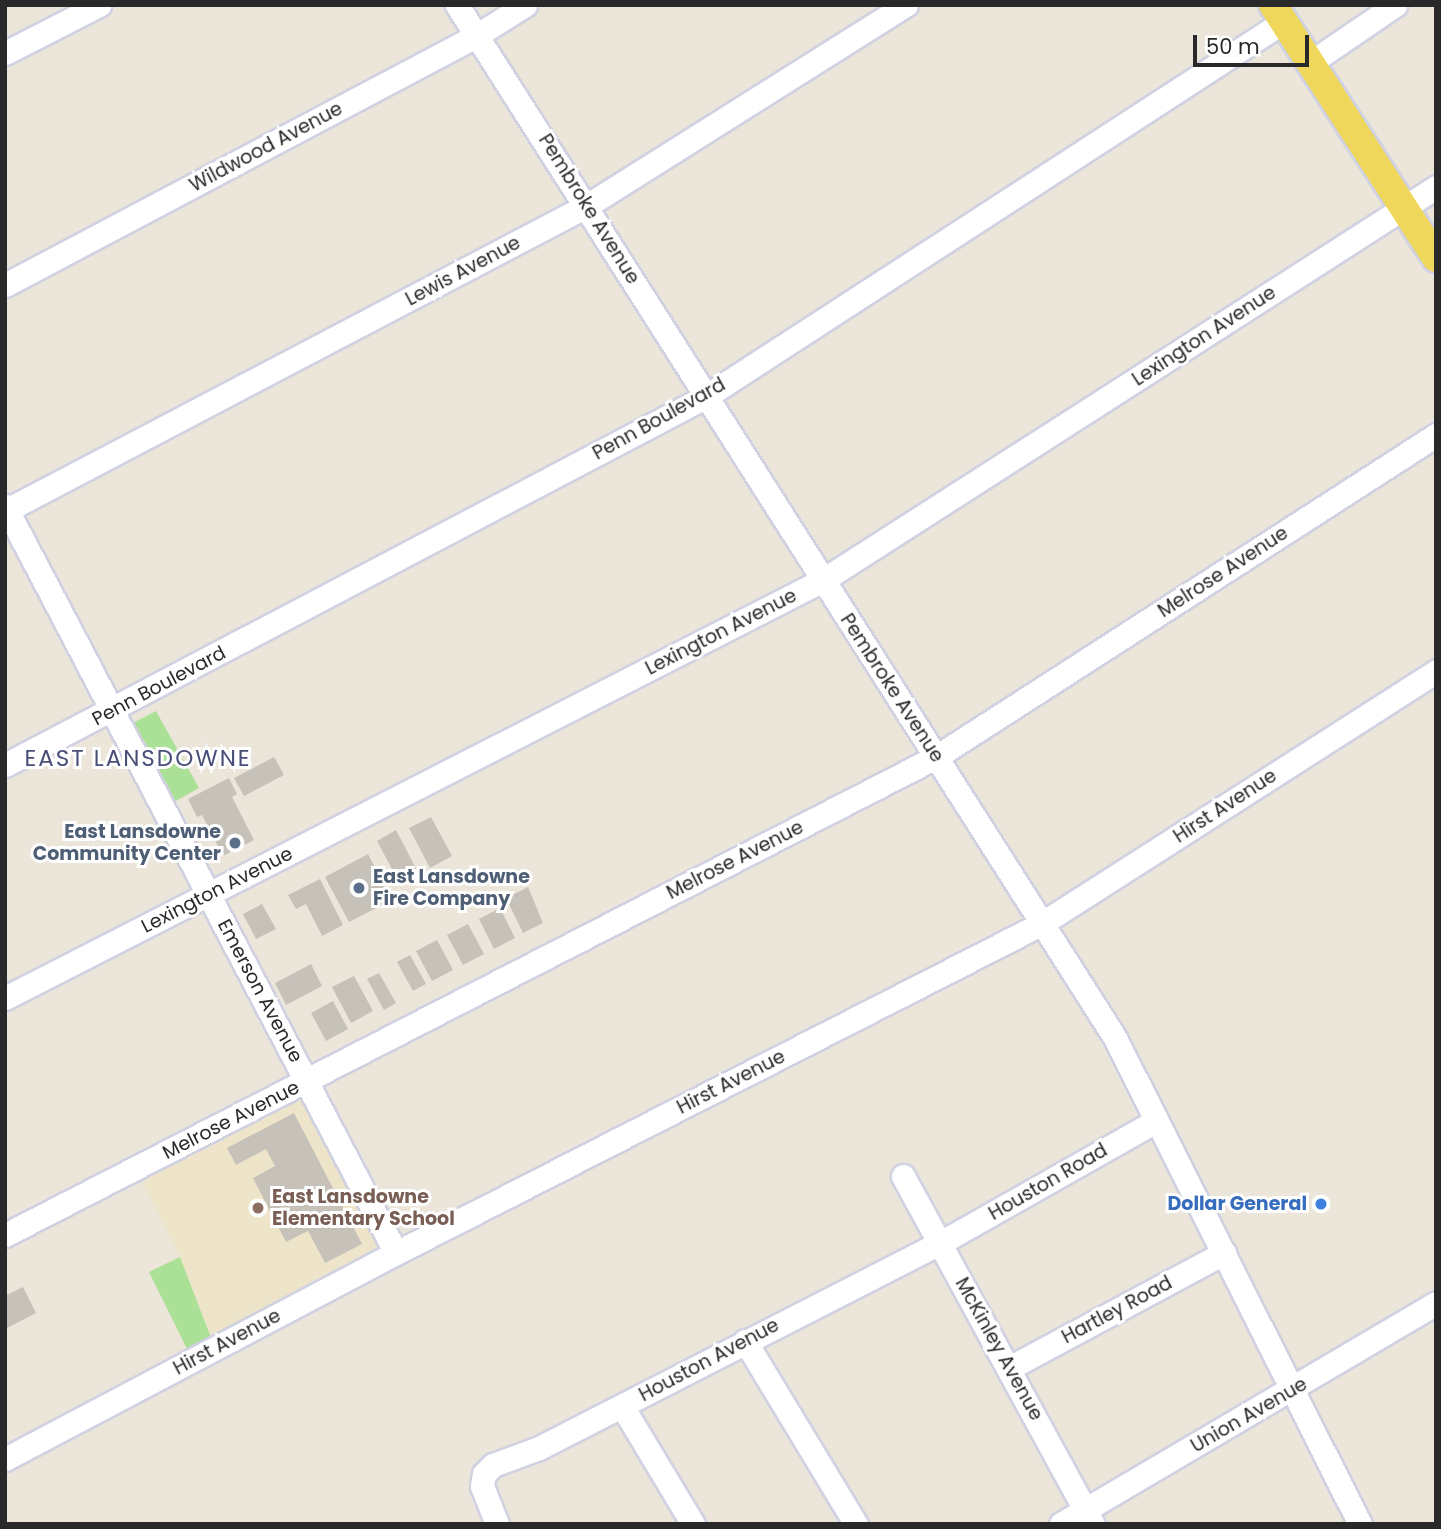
<!DOCTYPE html>
<style>
body{margin:0}
#map{position:relative;width:1441px;height:1529px;overflow:hidden;background:#ebe5da;font-family:Poppins,sans-serif}
div>[style]{position:absolute}
[style*='--x']{left:calc(var(--x)*1px);top:calc(var(--y)*1px);width:calc(var(--w)*1px);rotate:calc(var(--a)*1deg)}
.education>*{inset:0;background:#ede4ca}
.green>*{inset:0;background:#abe197}
.building>*{inset:0;background:#c6c2ba}
.roads{filter:drop-shadow(2px 0 #d0d2e2) drop-shadow(-2px 0 #d0d2e2) drop-shadow(0 2px #d0d2e2) drop-shadow(0 -2px #d0d2e2)}
.minor>*{height:23px;margin:-11.5px;padding:0 11.5px;transform-origin:11.5px;border-radius:11.5px;background:#fff}
.major>*{height:28px;margin:-14px;padding:0 14px;transform-origin:14px;border-radius:14px;background:#efd75c}
.dots>*{width:19px;height:19px;translate:-50% -50%;box-sizing:border-box;border:4px solid #fff;border-radius:50%}
span{translate:-50% -50%;white-space:nowrap;text-align:center;line-height:1.15;-webkit-text-stroke:6px #fff;paint-order:stroke}
.street-label{font-size:19px;color:#292929}
.service-label{font-size:19px;color:#4e5e75;font-weight:700}
.right{translate:-100% -50%;text-align:right}
.left{translate:0 -50%;text-align:left}
.education-label{font-size:19px;color:#785e54;font-weight:700}
.shop-label{font-size:19px;color:#366cbe;font-weight:700}
.quarter-label{font-size:23px;color:#4a4f79;letter-spacing:2px}
.frame{position:absolute;inset:0;border:7px solid #292929;pointer-events:none}
.scale{position:absolute;left:1193px;top:35px;width:116px;height:32px;box-sizing:border-box;border:4px solid #292929;border-top:0;padding-left:9px;font-size:21px;line-height:24px;white-space:nowrap;color:#292929;-webkit-text-stroke:5px #fff;paint-order:stroke}
</style>
<div id="map">
<div class="education">
<div style="clip-path:polygon(296px 1095px,303px 1099px,381px 1250px,190px 1355px,149px 1272px,180px 1256px,139px 1174px)"></div>
</div>
<div class="green">
<div style="clip-path:polygon(156px 711px,199px 788px,174px 802px,133px 723px)"></div>
<div style="clip-path:polygon(180px 1257px,213px 1343px,190px 1355px,149px 1272px)"></div>
</div>
<div class="building">
<div style="clip-path:polygon(274px 757px,284px 775px,244px 796px,234px 778px)"></div>
<div style="clip-path:polygon(229px 778px,237px 794px,232px 797px,254px 840px,223px 856px,202px 815px,197px 817px,188px 799px)"></div>
<div style="clip-path:polygon(431px 817px,452px 856px,430px 868px,409px 828px)"></div>
<div style="clip-path:polygon(396px 830px,419px 874px,400px 884px,377px 841px)"></div>
<div style="clip-path:polygon(368px 854px,392px 900px,349px 922px,325px 877px)"></div>
<div style="clip-path:polygon(320px 879px,343px 925px,322px 936px,306px 904px,296px 909px,288px 895px)"></div>
<div style="clip-path:polygon(528px 887px,543px 923px,523px 933px,506px 898px)"></div>
<div style="clip-path:polygon(262px 904px,276px 929px,256px 939px,243px 914px)"></div>
<div style="clip-path:polygon(500px 908px,515px 938px,494px 949px,479px 919px)"></div>
<div style="clip-path:polygon(468px 924px,484px 954px,463px 965px,447px 935px)"></div>
<div style="clip-path:polygon(437px 940px,453px 970px,432px 981px,416px 951px)"></div>
<div style="clip-path:polygon(410px 955px,426px 984px,413px 991px,397px 962px)"></div>
<div style="clip-path:polygon(311px 964px,322px 986px,286px 1005px,275px 983px)"></div>
<div style="clip-path:polygon(379px 973px,396px 1003px,384px 1010px,367px 979px)"></div>
<div style="clip-path:polygon(354px 976px,373px 1011px,351px 1023px,332px 987px)"></div>
<div style="clip-path:polygon(333px 1001px,348px 1029px,326px 1041px,311px 1013px)"></div>
<div style="clip-path:polygon(294px 1113px,362px 1244px,325px 1263px,308px 1231px,286px 1242px,253px 1178px,275px 1166px,266px 1149px,236px 1165px,227px 1148px)"></div>
<div style="clip-path:polygon(23px 1287px,36px 1313px,5px 1329px,5px 1296px)"></div>
</div>
<div class="roads">
<div class="minor">
<div style="--x:457;--y:5;--w:1225;--a:57.5"></div>
<div style="--x:1115;--y:1038;--w:544;--a:63.25"></div>
<div style="--x:5;--y:53;--w:106;--a:-27.1"></div>
<div style="--x:1310;--y:63;--w:103;--a:-34.3"></div>
<div style="--x:5;--y:285;--w:533;--a:-27.86"></div>
<div style="--x:476;--y:36;--w:58;--a:-32.3"></div>
<div style="--x:5;--y:506;--w:843;--a:62.37"></div>
<div style="--x:5;--y:511;--w:658;--a:-27.69"></div>
<div style="--x:588;--y:205;--w:376;--a:-32.2"></div>
<div style="--x:5;--y:765;--w:791;--a:-27.73"></div>
<div style="--x:705;--y:397;--w:689;--a:-32.98"></div>
<div style="--x:5;--y:998;--w:919;--a:-27.07"></div>
<div style="--x:823;--y:580;--w:728;--a:-32.66"></div>
<div style="--x:903;--y:1176;--w:396;--a:61.4"></div>
<div style="--x:5;--y:1235;--w:1047;--a:-27.18"></div>
<div style="--x:936;--y:757;--w:595;--a:-32.78"></div>
<div style="--x:745;--y:1341;--w:214;--a:58.8"></div>
<div style="--x:1011;--y:1367;--w:242;--a:-28.2"></div>
<div style="--x:622;--y:1406;--w:138;--a:59"></div>
<div style="--x:5;--y:1459;--w:442;--a:-27.8"></div>
<div style="--x:396;--y:1253;--w:724;--a:-27.03"></div>
<div style="--x:1041;--y:924;--w:469;--a:-32.6"></div>
<div style="--x:497;--y:1524;--w:41;--a:-111.5"></div>
<div style="--x:482;--y:1486;--w:12;--a:-81"></div>
<div style="--x:484;--y:1474;--w:13;--a:-45"></div>
<div style="--x:493;--y:1465;--w:49;--a:-20.3"></div>
<div style="--x:539;--y:1448;--w:450;--a:-27.1"></div>
<div style="--x:940;--y:1243;--w:248;--a:-29.5"></div>
<div style="--x:1061;--y:1524;--w:435;--a:-30.5"></div>
</div>
<div class="major">
<div style="--x:1273;--y:5;--w:301;--a:57.2"></div>
</div>
</div>
<div class="dots">
<div style="left:235px;top:843px;background:#5c6f8a"></div>
<div style="left:359px;top:888px;background:#5c6f8a"></div>
<div style="left:1321px;top:1204px;background:#3f7fe0"></div>
<div style="left:258px;top:1208px;background:#8d6e63"></div>
</div>
<div class="street-label">
<span style="left:266px;top:147px;rotate:-28deg">Wildwood Avenue</span>
<span style="left:589px;top:209px;rotate:58deg">Pembroke Avenue</span>
<span style="left:463px;top:271px;rotate:-28deg">Lewis Avenue</span>
<span style="left:1204px;top:336px;rotate:-33deg">Lexington Avenue</span>
<span style="left:659px;top:419px;rotate:-29deg">Penn Boulevard</span>
<span style="left:1223px;top:572px;rotate:-33deg">Melrose Avenue</span>
<span style="left:721px;top:632px;rotate:-27deg">Lexington Avenue</span>
<span style="left:159px;top:686px;rotate:-28deg">Penn Boulevard</span>
<span style="left:892px;top:688px;rotate:57deg">Pembroke Avenue</span>
<span style="left:1225px;top:806px;rotate:-33deg">Hirst Avenue</span>
<span style="left:735px;top:860px;rotate:-27deg">Melrose Avenue</span>
<span style="left:217px;top:890px;rotate:-27deg">Lexington Avenue</span>
<span style="left:260px;top:991px;rotate:62deg">Emerson Avenue</span>
<span style="left:731px;top:1082px;rotate:-27deg">Hirst Avenue</span>
<span style="left:231px;top:1120px;rotate:-27deg">Melrose Avenue</span>
<span style="left:1048px;top:1182px;rotate:-30deg">Houston Road</span>
<span style="left:1117px;top:1310px;rotate:-28deg">Hartley Road</span>
<span style="left:227px;top:1342px;rotate:-28deg">Hirst Avenue</span>
<span style="left:999px;top:1349px;rotate:61deg">McKinley Avenue</span>
<span style="left:709px;top:1360px;rotate:-28deg">Houston Avenue</span>
<span style="left:1249px;top:1415px;rotate:-30deg">Union Avenue</span>
</div>
<div class="service-label">
<span class="right" style="left:221px;top:843px">East Lansdowne<br>Community Center</span>
<span class="left" style="left:373px;top:888px">East Lansdowne<br>Fire Company</span>
</div>
<div class="education-label">
<span class="left" style="left:272px;top:1208px">East Lansdowne<br>Elementary School</span>
</div>
<div class="shop-label">
<span class="right" style="left:1307px;top:1204px">Dollar General</span>
</div>
<div class="quarter-label">
<span style="left:138px;top:758px">EAST LANSDOWNE</span>
</div>
<div class="frame"></div>
<div class="scale">50 m</div>
</div>
